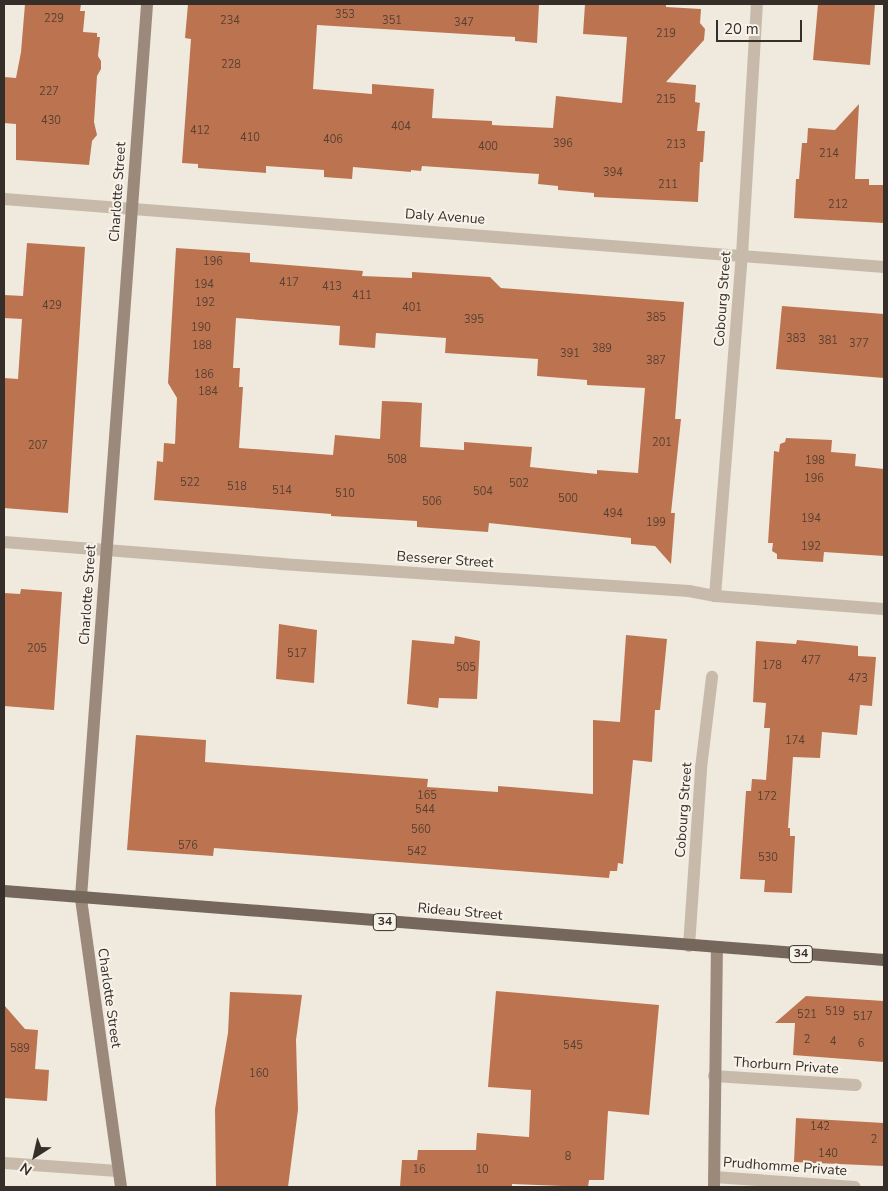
<!DOCTYPE html>
<style>
body{margin:0}
#map{position:relative;width:888px;height:1191px;overflow:hidden;background:#f0e9dd;font-family:"Nunito Sans",sans-serif}
div>[style]{position:absolute}
[style*='--x']{left:calc(var(--x)*1px);top:calc(var(--y)*1px);width:calc(var(--w)*1px);rotate:calc(var(--a)*1deg)}
.building>*{inset:0;background:#bc7450}
.street>*{height:12px;margin:-6px;padding:0 6px;transform-origin:6px;border-radius:6px;background:#c7baaa}
.secondary>*{height:12px;margin:-6px;padding:0 6px;transform-origin:6px;border-radius:6px;background:#9b8a7c}
.primary>*{height:12px;margin:-6px;padding:0 6px;transform-origin:6px;border-radius:6px;background:#76675c}
span{translate:-50% -50%;white-space:nowrap;text-align:center;line-height:1.15;-webkit-text-stroke:4px #f8f3ea;paint-order:stroke}
.number-label{font-size:11px;color:#584033}
.number-label span{-webkit-text-stroke-width:0}
.shield-label span{padding:1px 4px;background:#f8f3ea;border:1px solid;border-radius:4px;-webkit-text-stroke-width:0}
.shield-label{font-size:12px;color:#362e29;font-weight:700}
.street-label{font-size:14px;color:#362e29}
.frame{position:absolute;inset:0;border:5px solid #362e29;pointer-events:none}
.north{position:absolute;left:10px;top:1131px;width:50px;height:50px;-webkit-text-stroke:4px #f8f3ea;paint-order:stroke;rotate:215deg;font-size:14px;font-weight:700;line-height:20px;text-align:center;color:#362e29}
.north::after{content:'';display:block;margin:auto;width:18px;height:22px;background:#362e29;clip-path:polygon(50% 0,100% 100%,50% 72%,0 100%)}
.scale{position:absolute;left:716px;top:20px;width:86px;height:22px;box-sizing:border-box;border:2px solid #362e29;border-top:0;padding-left:6px;font-size:15px;line-height:18px;white-space:nowrap;color:#362e29;-webkit-text-stroke:4px #f8f3ea;paint-order:stroke}
</style>
<div id="map">
<div class="building">
<div style="clip-path:polygon(25px 4px,81px 4px,80px 11px,85px 11px,83px 32px,97px 33px,97px 37px,100px 37px,98px 56px,101px 61px,101px 69px,97px 76px,94px 122px,97px 135px,92px 141px,89px 165px,16px 160px,16px 124px,4px 123px,4px 77px,16px 78px,21px 52px)"></div>
<div style="clip-path:polygon(188px 4px,539px 4px,537px 43px,515px 41px,515px 37px,317px 25px,313px 89px,372px 94px,372px 84px,434px 89px,432px 118px,492px 121px,492px 125px,553px 128px,556px 96px,622px 103px,627px 37px,583px 34px,585px 4px,666px 4px,666px 7px,701px 9px,700px 23px,705px 29px,704px 40px,666px 82px,696px 85px,695px 102px,700px 103px,697px 131px,705px 131px,703px 162px,700px 162px,698px 202px,594px 197px,594px 193px,558px 190px,558px 186px,538px 184px,539px 174px,422px 166px,421px 171px,411px 170px,411px 172px,353px 167px,352px 179px,324px 177px,324px 170px,266px 166px,266px 173px,198px 168px,198px 164px,182px 163px,191px 39px,185px 38px)"></div>
<div style="clip-path:polygon(818px 4px,875px 4px,870px 65px,813px 60px)"></div>
<div style="clip-path:polygon(859px 104px,855px 179px,869px 179px,869px 185px,884px 185px,884px 223px,794px 218px,796px 179px,799px 179px,802px 143px,807px 143px,808px 128px,835px 130px)"></div>
<div style="clip-path:polygon(27px 243px,85px 247px,68px 513px,4px 508px,4px 378px,18px 379px,22px 319px,4px 318px,4px 295px,23px 296px)"></div>
<div style="clip-path:polygon(evenodd,176px 248px,250px 253px,250px 262px,363px 271px,362px 276px,412px 278px,412px 272px,490px 277px,501px 288px,684px 302px,675px 419px,681px 419px,671px 513px,675px 513px,671px 564px,655px 546px,631px 544px,631px 538px,489px 523px,488px 532px,417px 527px,417px 521px,331px 516px,331px 514px,154px 500px,157px 461px,163px 462px,164px 443px,175px 444px,177px 398px,168px 383px,176px 248px,236px 318px,340px 326px,339px 345px,375px 348px,376px 333px,446px 338px,445px 353px,538px 359px,537px 376px,587px 380px,587px 385px,645px 388px,638px 473px,597px 470px,597px 474px,530px 467px,532px 447px,464px 442px,464px 450px,420px 447px,422px 403px,408px 402px,382px 401px,380px 439px,335px 435px,333px 455px,239px 448px,243px 387px,239px 387px,240px 368px,233px 368px,236px 318px)"></div>
<div style="clip-path:polygon(782px 306px,884px 314px,884px 378px,776px 369px)"></div>
<div style="clip-path:polygon(786px 438px,832px 440px,831px 452px,856px 454px,855px 466px,884px 469px,884px 556px,824px 552px,823px 562px,777px 559px,777px 554px,772px 551px,773px 543px,768px 543px,774px 451px,779px 452px,780px 444px,785px 442px)"></div>
<div style="clip-path:polygon(21px 589px,62px 592px,54px 710px,4px 706px,4px 593px,20px 594px)"></div>
<div style="clip-path:polygon(279px 624px,317px 630px,314px 683px,276px 679px)"></div>
<div style="clip-path:polygon(626px 635px,667px 639px,660px 710px,655px 710px,652px 762px,633px 760px,623px 864px,618px 863px,617px 871px,610px 871px,609px 878px,214px 848px,213px 856px,127px 850px,136px 735px,206px 740px,205px 762px,428px 779px,427px 787px,498px 792px,498px 786px,593px 794px,593px 720px,620px 722px)"></div>
<div style="clip-path:polygon(455px 636px,480px 641px,477px 699px,439px 698px,438px 708px,407px 704px,412px 640px,454px 644px)"></div>
<div style="clip-path:polygon(797px 640px,858px 646px,858px 656px,876px 657px,872px 706px,860px 705px,857px 735px,822px 732px,820px 758px,793px 757px,788px 828px,790px 828px,790px 836px,795px 836px,792px 893px,764px 892px,765px 880px,740px 879px,746px 791px,751px 791px,752px 779px,766px 780px,770px 728px,764px 728px,766px 703px,753px 702px,756px 641px,796px 644px)"></div>
<div style="clip-path:polygon(496px 991px,659px 1005px,649px 1115px,608px 1111px,604px 1180px,589px 1180px,588px 1187px,512px 1184px,512px 1187px,400px 1187px,402px 1160px,417px 1160px,418px 1150px,476px 1150px,477px 1133px,529px 1137px,531px 1090px,488px 1087px)"></div>
<div style="clip-path:polygon(230px 992px,302px 995px,296px 1040px,298px 1110px,288px 1187px,216px 1187px,215px 1109px,228px 1033px)"></div>
<div style="clip-path:polygon(806px 996px,884px 1001px,884px 1062px,793px 1055px,795px 1023px,775px 1023px)"></div>
<div style="clip-path:polygon(4px 1005px,25px 1029px,38px 1030px,35px 1069px,49px 1070px,47px 1101px,4px 1098px)"></div>
<div style="clip-path:polygon(796px 1118px,884px 1123px,884px 1166px,794px 1162px)"></div>
</div>
<div class="street">
<div style="--x:4;--y:199;--w:883;--a:4.42"></div>
<div style="--x:4;--y:542;--w:278;--a:4.5"></div>
<div style="--x:281;--y:564;--w:409;--a:3.8"></div>
<div style="--x:689;--y:591;--w:26;--a:11"></div>
<div style="--x:715;--y:596;--w:169;--a:4.4"></div>
<div style="--x:715;--y:596;--w:342;--a:-85.5"></div>
<div style="--x:742;--y:255;--w:251;--a:-86.6"></div>
<div style="--x:689;--y:946;--w:178;--a:-86.1"></div>
<div style="--x:701;--y:768;--w:92;--a:-83.1"></div>
<div style="--x:714;--y:1076;--w:142;--a:3.6"></div>
<div style="--x:4;--y:1163;--w:114;--a:4"></div>
<div style="--x:714;--y:1177;--w:141;--a:4.1"></div>
</div>
<div class="secondary">
<div style="--x:121;--y:1187;--w:293;--a:-97.9"></div>
<div style="--x:81;--y:897;--w:895;--a:-85.77"></div>
<div style="--x:714;--y:1187;--w:239;--a:-89.3"></div>
</div>
<div class="primary">
<div style="--x:4;--y:891;--w:883;--a:4.48"></div>
</div>
<div class="number-label">
<span style="left:345px;top:15px">353</span>
<span style="left:54px;top:19px">229</span>
<span style="left:230px;top:21px">234</span>
<span style="left:392px;top:21px">351</span>
<span style="left:464px;top:23px">347</span>
<span style="left:666px;top:34px">219</span>
<span style="left:231px;top:65px">228</span>
<span style="left:49px;top:92px">227</span>
<span style="left:666px;top:100px">215</span>
<span style="left:51px;top:121px">430</span>
<span style="left:401px;top:127px">404</span>
<span style="left:200px;top:131px">412</span>
<span style="left:250px;top:138px">410</span>
<span style="left:333px;top:140px">406</span>
<span style="left:563px;top:144px">396</span>
<span style="left:676px;top:145px">213</span>
<span style="left:488px;top:147px">400</span>
<span style="left:829px;top:154px">214</span>
<span style="left:613px;top:173px">394</span>
<span style="left:668px;top:185px">211</span>
<span style="left:838px;top:205px">212</span>
<span style="left:213px;top:262px">196</span>
<span style="left:289px;top:283px">417</span>
<span style="left:204px;top:285px">194</span>
<span style="left:332px;top:287px">413</span>
<span style="left:362px;top:296px">411</span>
<span style="left:205px;top:303px">192</span>
<span style="left:52px;top:306px">429</span>
<span style="left:412px;top:308px">401</span>
<span style="left:656px;top:318px">385</span>
<span style="left:474px;top:320px">395</span>
<span style="left:201px;top:328px">190</span>
<span style="left:796px;top:339px">383</span>
<span style="left:828px;top:341px">381</span>
<span style="left:859px;top:344px">377</span>
<span style="left:202px;top:346px">188</span>
<span style="left:602px;top:349px">389</span>
<span style="left:570px;top:354px">391</span>
<span style="left:656px;top:361px">387</span>
<span style="left:204px;top:375px">186</span>
<span style="left:208px;top:392px">184</span>
<span style="left:662px;top:443px">201</span>
<span style="left:38px;top:446px">207</span>
<span style="left:397px;top:460px">508</span>
<span style="left:815px;top:461px">198</span>
<span style="left:814px;top:479px">196</span>
<span style="left:190px;top:483px">522</span>
<span style="left:519px;top:484px">502</span>
<span style="left:237px;top:487px">518</span>
<span style="left:282px;top:491px">514</span>
<span style="left:483px;top:492px">504</span>
<span style="left:345px;top:494px">510</span>
<span style="left:568px;top:499px">500</span>
<span style="left:432px;top:502px">506</span>
<span style="left:613px;top:514px">494</span>
<span style="left:811px;top:519px">194</span>
<span style="left:656px;top:523px">199</span>
<span style="left:811px;top:547px">192</span>
<span style="left:37px;top:649px">205</span>
<span style="left:297px;top:654px">517</span>
<span style="left:811px;top:661px">477</span>
<span style="left:772px;top:666px">178</span>
<span style="left:466px;top:668px">505</span>
<span style="left:858px;top:679px">473</span>
<span style="left:795px;top:741px">174</span>
<span style="left:427px;top:796px">165</span>
<span style="left:767px;top:797px">172</span>
<span style="left:425px;top:810px">544</span>
<span style="left:421px;top:830px">560</span>
<span style="left:188px;top:846px">576</span>
<span style="left:417px;top:852px">542</span>
<span style="left:768px;top:858px">530</span>
<span style="left:835px;top:1012px">519</span>
<span style="left:807px;top:1015px">521</span>
<span style="left:863px;top:1017px">517</span>
<span style="left:807px;top:1040px">2</span>
<span style="left:833px;top:1042px">4</span>
<span style="left:861px;top:1044px">6</span>
<span style="left:573px;top:1046px">545</span>
<span style="left:20px;top:1049px">589</span>
<span style="left:259px;top:1074px">160</span>
<span style="left:820px;top:1127px">142</span>
<span style="left:874px;top:1140px">2</span>
<span style="left:828px;top:1154px">140</span>
<span style="left:568px;top:1157px">8</span>
<span style="left:419px;top:1170px">16</span>
<span style="left:482px;top:1170px">10</span>
</div>
<div class="shield-label">
<span style="left:385px;top:922px">34</span>
<span style="left:801px;top:954px">34</span>
</div>
<div class="street-label">
<span style="left:118px;top:192px;rotate:-86deg">Charlotte Street</span>
<span style="left:445px;top:217px;rotate:4deg">Daly Avenue</span>
<span style="left:723px;top:299px;rotate:-86deg">Cobourg Street</span>
<span style="left:445px;top:560px;rotate:4deg">Besserer Street</span>
<span style="left:88px;top:595px;rotate:-86deg">Charlotte Street</span>
<span style="left:684px;top:810px;rotate:-86deg">Cobourg Street</span>
<span style="left:460px;top:912px;rotate:5deg">Rideau Street</span>
<span style="left:109px;top:998px;rotate:82deg">Charlotte Street</span>
<span style="left:786px;top:1066px;rotate:4deg">Thorburn Private</span>
<span style="left:785px;top:1167px;rotate:4deg">Prudhomme Private</span>
</div>
<div class="frame"></div>
<div class="north">N</div>
<div class="scale">20 m</div>
</div>
